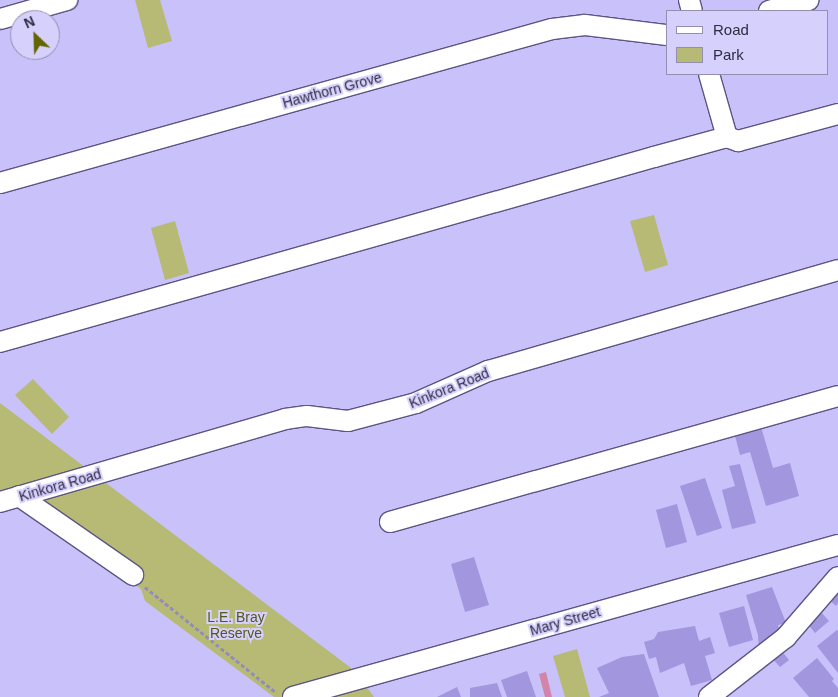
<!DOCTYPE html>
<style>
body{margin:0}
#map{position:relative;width:838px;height:697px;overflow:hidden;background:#c9c1f9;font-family:Arial,sans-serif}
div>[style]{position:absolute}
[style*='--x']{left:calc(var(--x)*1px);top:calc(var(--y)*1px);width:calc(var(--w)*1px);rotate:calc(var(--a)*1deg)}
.green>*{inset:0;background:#b6ba74}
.water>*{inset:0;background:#d385a9}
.building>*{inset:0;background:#a296df}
.path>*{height:2.5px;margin-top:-1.25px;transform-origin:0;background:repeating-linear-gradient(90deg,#928cb8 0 4px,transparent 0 6.5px)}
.roads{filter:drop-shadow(1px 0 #5c5484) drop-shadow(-1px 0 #5c5484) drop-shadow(0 1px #5c5484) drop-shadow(0 -1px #5c5484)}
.minor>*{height:20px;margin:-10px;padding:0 10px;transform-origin:10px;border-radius:10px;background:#fff}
span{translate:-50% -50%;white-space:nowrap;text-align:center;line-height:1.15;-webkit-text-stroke:4px #d6d0fd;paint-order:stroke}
.street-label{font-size:14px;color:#2e2b41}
.park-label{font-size:14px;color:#55571b}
.legend{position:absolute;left:666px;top:10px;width:162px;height:65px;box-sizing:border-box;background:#d6d0fd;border:1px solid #938eb2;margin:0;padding:6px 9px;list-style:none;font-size:15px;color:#2e2b41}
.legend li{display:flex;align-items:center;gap:10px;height:25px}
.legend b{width:25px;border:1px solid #938eb2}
.north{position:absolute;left:10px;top:10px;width:50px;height:50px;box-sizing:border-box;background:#d6d0fd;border:1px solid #938eb2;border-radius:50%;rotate:336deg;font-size:14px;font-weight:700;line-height:20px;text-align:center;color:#2e2b41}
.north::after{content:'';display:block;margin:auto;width:18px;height:22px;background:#636500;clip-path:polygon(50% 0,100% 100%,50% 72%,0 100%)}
</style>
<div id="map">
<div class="green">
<div style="clip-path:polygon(135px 0,160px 0,172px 41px,148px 48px)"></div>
<div style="clip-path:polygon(654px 215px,668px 265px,645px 272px,630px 221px)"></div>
<div style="clip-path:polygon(175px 221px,189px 273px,165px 280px,151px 228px)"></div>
<div style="clip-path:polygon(33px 379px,69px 417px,52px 434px,15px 395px)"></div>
<div style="clip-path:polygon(0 403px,355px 671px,374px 697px,274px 697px,145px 601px,141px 589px,64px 533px,0 496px)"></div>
<div style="clip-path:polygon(577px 649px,590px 697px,565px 697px,553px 656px)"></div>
</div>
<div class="water">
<div style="clip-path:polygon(546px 672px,552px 697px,545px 697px,539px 674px)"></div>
</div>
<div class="building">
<div style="clip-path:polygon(759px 420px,773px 468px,790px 463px,799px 496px,766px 506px,750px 452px,740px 455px,733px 428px)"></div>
<div style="clip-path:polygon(740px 464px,756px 523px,732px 529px,722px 490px,735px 486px,729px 466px)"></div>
<div style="clip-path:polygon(705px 478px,722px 528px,697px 536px,680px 486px)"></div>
<div style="clip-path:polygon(677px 504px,687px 542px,666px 548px,656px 510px)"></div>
<div style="clip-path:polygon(474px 557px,489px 605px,465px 612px,451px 564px)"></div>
<div style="clip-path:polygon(838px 583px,838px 603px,836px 606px,826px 597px)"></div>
<div style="clip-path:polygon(772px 587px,786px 623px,778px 625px,781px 636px,759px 656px,758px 635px,746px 595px)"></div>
<div style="clip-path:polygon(744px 606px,753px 640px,729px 647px,719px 613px)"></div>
<div style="clip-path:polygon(821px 612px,829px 621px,815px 633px,807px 623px)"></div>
<div style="clip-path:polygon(695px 626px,699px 641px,710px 637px,715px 653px,705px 656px,712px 680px,691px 686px,684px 663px,660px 673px,656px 657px,649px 659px,644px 642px,654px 639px,658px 632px)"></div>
<div style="clip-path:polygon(837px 630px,838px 631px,838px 673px,817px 646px)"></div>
<div style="clip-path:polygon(780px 649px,789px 660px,780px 667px,771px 657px)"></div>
<div style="clip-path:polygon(644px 654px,659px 697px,599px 697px,609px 693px,597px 668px,622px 657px)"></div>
<div style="clip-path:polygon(817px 658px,834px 679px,832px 681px,838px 688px,838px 697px,809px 697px,793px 678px)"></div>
<div style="clip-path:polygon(527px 671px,536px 697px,507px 697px,501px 680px)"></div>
<div style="clip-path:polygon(497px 683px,502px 697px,470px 697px,470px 688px)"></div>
<div style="clip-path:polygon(457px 687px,461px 697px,437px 697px)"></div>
</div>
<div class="path">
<div style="--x:145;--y:587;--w:169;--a:38.8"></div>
</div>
<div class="roads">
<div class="minor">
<div style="--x:689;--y:0;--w:11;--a:75"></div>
<div style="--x:769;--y:11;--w:41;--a:-15.4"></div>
<div style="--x:0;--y:19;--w:70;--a:-15.8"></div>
<div style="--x:709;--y:74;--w:66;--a:74.1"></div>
<div style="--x:0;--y:183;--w:573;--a:-15.59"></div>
<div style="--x:552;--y:29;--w:33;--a:-7"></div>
<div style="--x:585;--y:25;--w:83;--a:7"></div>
<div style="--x:0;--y:342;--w:680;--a:-15.79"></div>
<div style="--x:654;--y:157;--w:76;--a:-15.3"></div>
<div style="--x:727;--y:137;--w:12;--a:20"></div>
<div style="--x:738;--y:141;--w:104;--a:-15.1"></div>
<div style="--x:19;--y:496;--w:139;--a:34.7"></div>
<div style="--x:0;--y:502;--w:297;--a:-16.2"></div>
<div style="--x:285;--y:419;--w:22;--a:-8"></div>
<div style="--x:307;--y:416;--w:41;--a:7"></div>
<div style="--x:348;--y:421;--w:70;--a:-14.8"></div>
<div style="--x:416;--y:403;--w:79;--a:-24"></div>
<div style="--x:488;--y:371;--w:364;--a:-16.1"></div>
<div style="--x:390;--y:522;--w:465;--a:-15.7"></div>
<div style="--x:293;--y:697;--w:566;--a:-15.58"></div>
<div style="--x:709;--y:697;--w:98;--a:-37.9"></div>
<div style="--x:786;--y:637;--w:79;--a:-49.1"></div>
</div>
</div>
<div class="street-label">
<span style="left:332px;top:90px;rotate:-15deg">Hawthorn Grove</span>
<span style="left:449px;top:388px;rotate:-22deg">Kinkora Road</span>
<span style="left:60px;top:485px;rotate:-16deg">Kinkora Road</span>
<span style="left:565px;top:621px;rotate:-16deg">Mary Street</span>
</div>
<div class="park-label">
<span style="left:236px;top:625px">L.E. Bray<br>Reserve</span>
</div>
<ul class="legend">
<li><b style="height:6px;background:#fff"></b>Road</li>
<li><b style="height:14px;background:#b6ba74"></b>Park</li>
</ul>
<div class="north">N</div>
</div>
